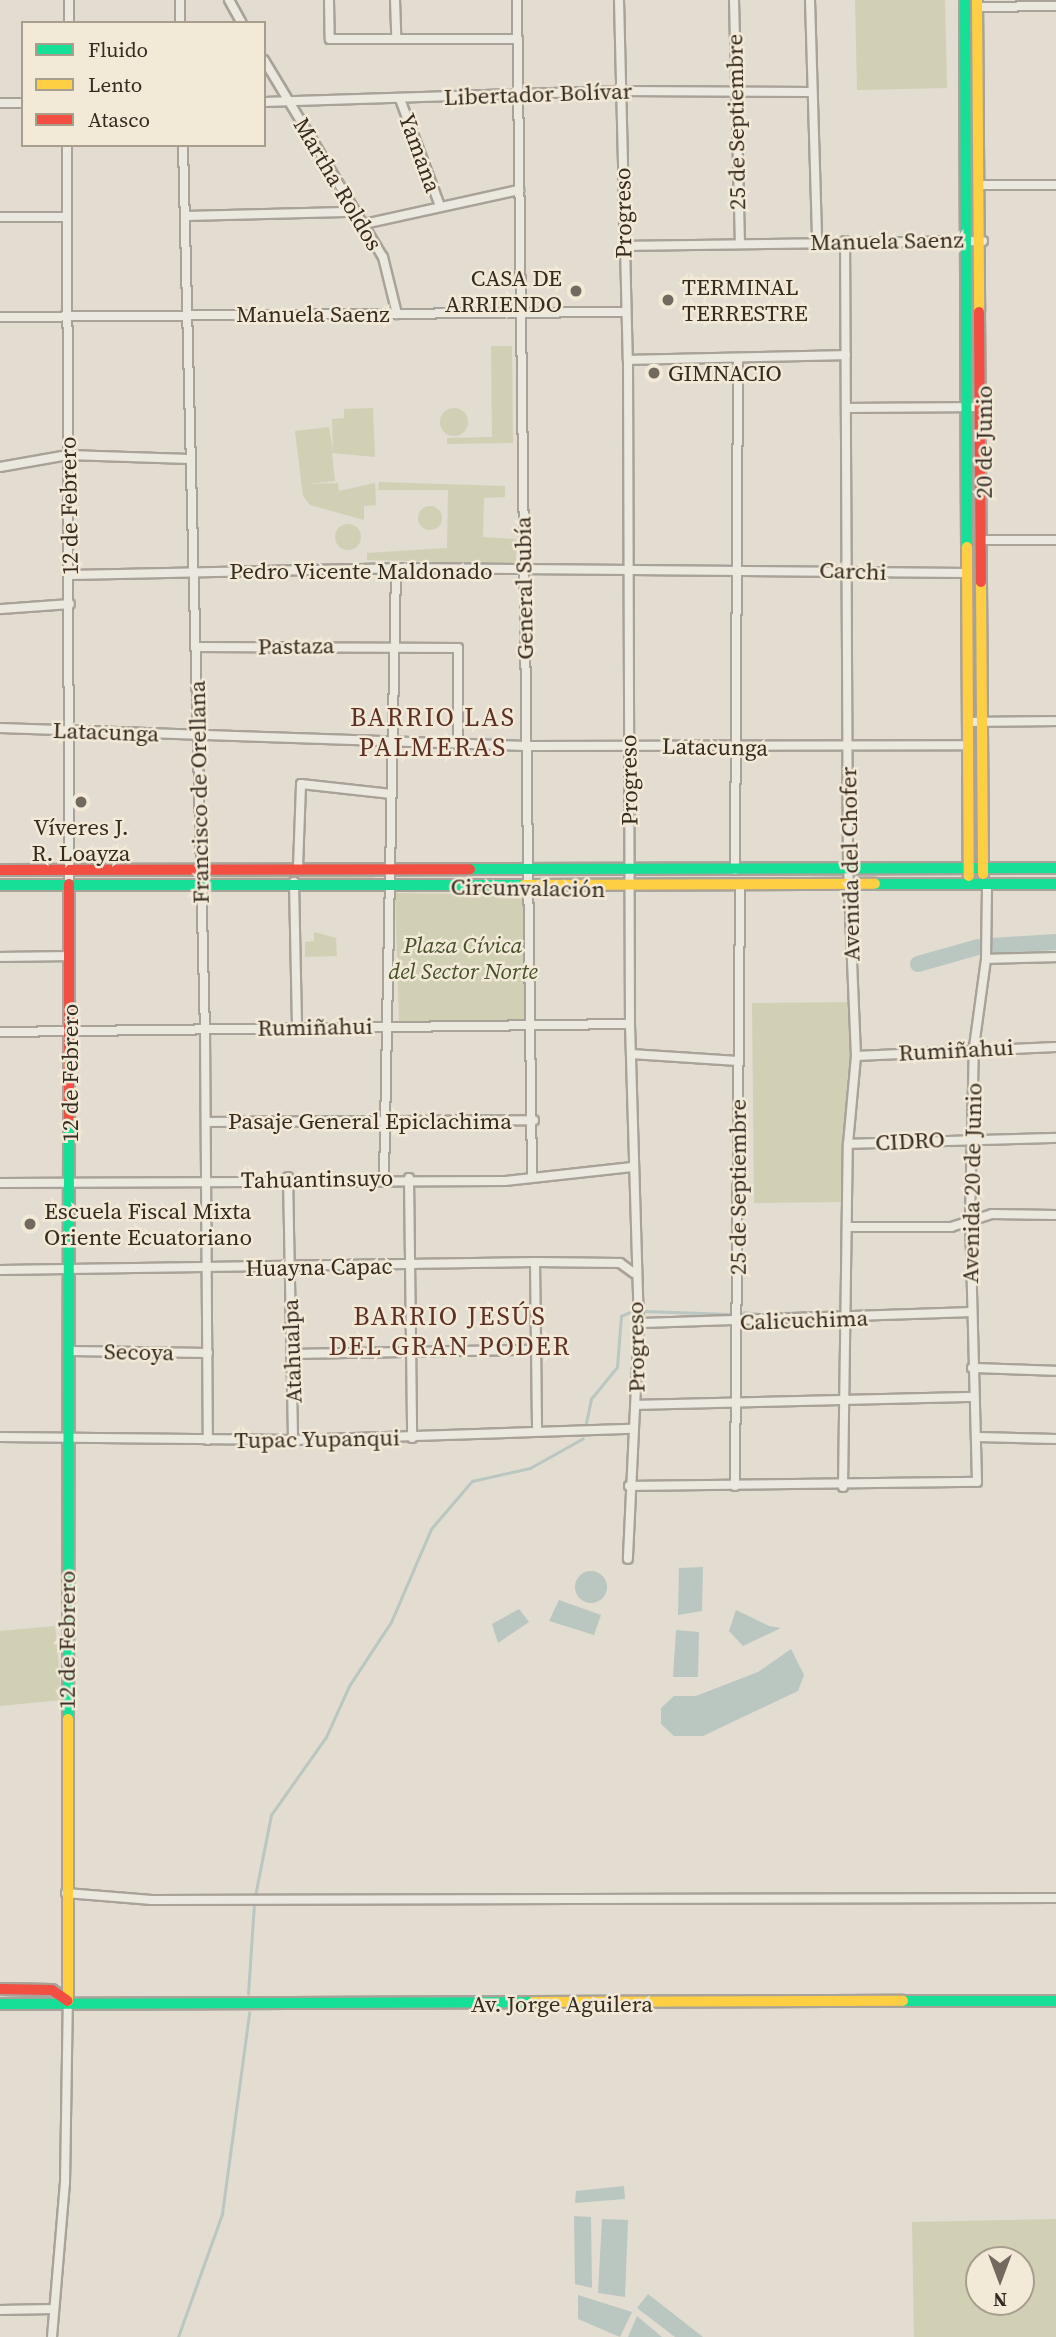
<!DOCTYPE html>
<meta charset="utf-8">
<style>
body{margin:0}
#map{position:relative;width:1056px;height:2337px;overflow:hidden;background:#e2dcd1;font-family:"Source Serif 4",serif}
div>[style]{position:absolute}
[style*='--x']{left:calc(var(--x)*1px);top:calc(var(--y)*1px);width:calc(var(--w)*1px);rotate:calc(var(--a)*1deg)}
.green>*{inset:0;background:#d1d0b4}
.round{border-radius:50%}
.water>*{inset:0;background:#bac7c0}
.stream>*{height:2.5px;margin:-1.25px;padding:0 1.25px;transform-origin:1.25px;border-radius:1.25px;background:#bac7c0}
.river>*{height:16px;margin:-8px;padding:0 8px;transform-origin:8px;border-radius:8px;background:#bac7c0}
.roads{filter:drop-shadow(2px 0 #a8a299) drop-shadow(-2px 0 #a8a299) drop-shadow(0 2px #a8a299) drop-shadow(0 -2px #a8a299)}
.street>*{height:8px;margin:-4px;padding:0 4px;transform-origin:4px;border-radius:4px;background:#ebe8e0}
.fast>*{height:10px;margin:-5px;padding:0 5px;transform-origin:5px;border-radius:5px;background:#16e098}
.slow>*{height:10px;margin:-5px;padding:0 5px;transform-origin:5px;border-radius:5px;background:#ffcf43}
.jam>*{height:10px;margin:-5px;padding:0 5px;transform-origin:5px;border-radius:5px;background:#f24e42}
.dots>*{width:19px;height:19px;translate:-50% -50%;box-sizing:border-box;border:4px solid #f2ead7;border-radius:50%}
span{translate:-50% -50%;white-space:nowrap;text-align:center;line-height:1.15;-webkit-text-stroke:5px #f2ead7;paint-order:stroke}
.street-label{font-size:23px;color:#362b21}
.poi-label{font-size:23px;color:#362b21}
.right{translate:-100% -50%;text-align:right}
.left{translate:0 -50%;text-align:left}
.park-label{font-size:23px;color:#47502a;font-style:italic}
.quarter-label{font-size:26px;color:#5e3025;letter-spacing:2px}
.legend{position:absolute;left:21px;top:21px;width:245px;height:126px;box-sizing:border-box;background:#f2ead7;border:2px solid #a79e8e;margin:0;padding:9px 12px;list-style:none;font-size:21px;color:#362b21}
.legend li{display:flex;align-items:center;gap:14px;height:35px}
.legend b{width:35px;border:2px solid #a79e8e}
.north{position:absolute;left:965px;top:2246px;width:70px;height:70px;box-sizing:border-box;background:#f2ead7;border:2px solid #a79e8e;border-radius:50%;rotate:180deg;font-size:19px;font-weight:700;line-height:28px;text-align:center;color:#362b21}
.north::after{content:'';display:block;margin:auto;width:24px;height:32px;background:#72695f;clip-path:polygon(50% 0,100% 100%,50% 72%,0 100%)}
</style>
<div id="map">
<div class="green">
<div style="clip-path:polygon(855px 0,945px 0,947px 88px,857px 90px)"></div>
<div style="clip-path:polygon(491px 346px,512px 346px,513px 443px,447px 444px,447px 438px,492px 437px)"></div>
<div style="clip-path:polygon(373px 408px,375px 457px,332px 453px,335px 481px,308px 484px,338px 483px,339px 491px,375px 483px,376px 505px,364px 506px,364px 520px,310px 505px,303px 496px,295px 431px,329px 427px,333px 452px,332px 419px,344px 418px,344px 409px)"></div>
<div class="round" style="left:440px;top:408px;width:28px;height:28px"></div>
<div style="clip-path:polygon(379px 482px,505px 486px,505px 497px,484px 498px,483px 537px,516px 539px,516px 564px,367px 560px,367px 553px,447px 548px,448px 490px,378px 490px)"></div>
<div class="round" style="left:418px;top:506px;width:24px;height:24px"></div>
<div class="round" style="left:335px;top:524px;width:26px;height:26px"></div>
<div style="clip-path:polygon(206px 872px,374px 877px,374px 885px,208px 881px)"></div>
<div style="clip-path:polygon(395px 893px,528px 895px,531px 1022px,399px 1023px)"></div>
<div style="clip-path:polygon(314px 932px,336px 938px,337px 956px,305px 957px,305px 942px,314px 941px)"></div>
<div style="clip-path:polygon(852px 1002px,854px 1063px,847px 1078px,842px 1202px,754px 1203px,752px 1003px)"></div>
<div style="clip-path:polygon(55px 1626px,62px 1700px,0 1706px,0 1631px)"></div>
<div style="clip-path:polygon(evenodd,1056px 2219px,1056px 2337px,914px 2337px,912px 2222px,1056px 2219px,979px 2260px,1021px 2260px,1021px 2302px,979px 2302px,979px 2260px)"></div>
</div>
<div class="water">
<div style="clip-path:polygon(703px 1567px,702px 1611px,678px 1615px,679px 1568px)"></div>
<div class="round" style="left:575px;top:1571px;width:32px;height:32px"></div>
<div style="clip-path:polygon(559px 1600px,601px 1615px,594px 1635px,549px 1621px)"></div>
<div style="clip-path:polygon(519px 1609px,529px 1622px,498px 1643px,492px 1624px)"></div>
<div style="clip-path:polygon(736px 1610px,769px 1626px,781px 1628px,743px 1646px,729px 1631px)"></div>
<div style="clip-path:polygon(676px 1630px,699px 1632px,698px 1677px,673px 1677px)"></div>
<div style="clip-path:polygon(791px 1649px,804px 1675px,798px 1691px,703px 1736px,674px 1736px,661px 1724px,661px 1708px,674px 1696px,696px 1696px,758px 1672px)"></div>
<div style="clip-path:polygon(624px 2186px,625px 2199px,575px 2203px,576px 2191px)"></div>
<div style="clip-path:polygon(574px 2216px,591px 2217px,592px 2288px,575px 2284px)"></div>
<div style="clip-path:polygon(602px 2219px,628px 2220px,625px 2297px,598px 2293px)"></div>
<div style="clip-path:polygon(648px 2294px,703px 2337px,675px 2337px,637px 2308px)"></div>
<div style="clip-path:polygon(578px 2295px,632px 2312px,620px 2337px,578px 2319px)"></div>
<div style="clip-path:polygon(637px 2316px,662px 2337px,628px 2337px)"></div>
</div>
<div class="stream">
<div style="--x:644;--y:1311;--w:86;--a:2"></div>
<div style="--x:744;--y:1312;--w:16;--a:7"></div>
<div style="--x:776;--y:1313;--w:62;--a:-0.9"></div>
<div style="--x:586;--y:1423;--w:25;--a:-78"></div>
<div style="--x:591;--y:1399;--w:41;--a:-50.9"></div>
<div style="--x:617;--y:1367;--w:51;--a:-85.5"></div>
<div style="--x:621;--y:1316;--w:13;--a:-23"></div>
<div style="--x:255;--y:1896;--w:83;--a:-78.8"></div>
<div style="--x:271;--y:1815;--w:95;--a:-54.8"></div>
<div style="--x:326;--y:1737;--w:56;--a:-65.7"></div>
<div style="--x:349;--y:1686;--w:77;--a:-56.7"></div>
<div style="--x:391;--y:1622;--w:101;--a:-66.7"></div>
<div style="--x:431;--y:1529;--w:63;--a:-49.5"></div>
<div style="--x:472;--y:1481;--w:59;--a:-12.6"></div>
<div style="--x:530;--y:1468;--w:60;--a:-29.1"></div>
<div style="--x:248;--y:1994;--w:91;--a:-86.2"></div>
<div style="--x:178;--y:2337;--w:131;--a:-70.3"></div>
<div style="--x:222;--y:2214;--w:203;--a:-82.3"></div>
</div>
<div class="river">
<div style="--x:992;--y:946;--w:64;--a:-3.6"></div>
<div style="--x:918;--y:964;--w:62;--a:-15.8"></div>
</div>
<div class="roads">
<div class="street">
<div style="--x:180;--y:0;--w:23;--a:90"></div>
<div style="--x:229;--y:0;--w:26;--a:61"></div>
<div style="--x:329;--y:0;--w:39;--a:89"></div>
<div style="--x:330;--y:39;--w:188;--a:0"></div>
<div style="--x:395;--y:0;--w:38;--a:88"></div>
<div style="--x:517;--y:0;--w:1175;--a:89.27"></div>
<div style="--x:619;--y:0;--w:360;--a:88.6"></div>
<div style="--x:628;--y:360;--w:664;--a:89.83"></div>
<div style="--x:630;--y:1024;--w:299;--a:88.3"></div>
<div style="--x:639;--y:1323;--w:236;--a:92.7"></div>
<div style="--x:734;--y:0;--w:243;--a:88.6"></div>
<div style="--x:810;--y:0;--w:242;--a:88.3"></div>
<div style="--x:977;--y:7;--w:79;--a:-0.7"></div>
<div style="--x:69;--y:23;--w:23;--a:-90"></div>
<div style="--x:264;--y:60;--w:230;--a:58.9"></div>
<div style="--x:383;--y:257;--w:59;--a:76.2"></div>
<div style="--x:400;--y:99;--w:114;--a:69.5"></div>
<div style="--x:264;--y:102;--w:357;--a:-1.8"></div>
<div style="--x:621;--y:91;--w:190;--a:0.3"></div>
<div style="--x:0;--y:103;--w:23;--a:0"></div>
<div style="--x:67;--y:145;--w:739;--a:89.84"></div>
<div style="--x:183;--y:145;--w:885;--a:88.58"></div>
<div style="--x:205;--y:1030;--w:410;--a:89.6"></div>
<div style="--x:983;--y:185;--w:73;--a:0"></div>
<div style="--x:186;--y:216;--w:169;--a:-1.4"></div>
<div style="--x:0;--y:217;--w:67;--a:0"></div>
<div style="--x:364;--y:224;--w:159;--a:-12.4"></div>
<div style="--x:624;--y:246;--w:359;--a:-0.8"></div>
<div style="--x:0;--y:317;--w:625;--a:-0.46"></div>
<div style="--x:628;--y:360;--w:218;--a:-1.3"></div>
<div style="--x:847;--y:408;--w:137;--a:-0.4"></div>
<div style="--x:0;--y:467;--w:69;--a:-10"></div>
<div style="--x:68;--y:455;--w:121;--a:1.9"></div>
<div style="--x:984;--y:540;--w:72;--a:0"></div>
<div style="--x:70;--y:575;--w:326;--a:-1.2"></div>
<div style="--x:396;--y:568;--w:572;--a:0.5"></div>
<div style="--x:0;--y:609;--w:70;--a:-4.1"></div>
<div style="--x:196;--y:647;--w:262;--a:0.2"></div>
<div style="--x:458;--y:648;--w:95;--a:90"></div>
<div style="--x:969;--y:722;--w:87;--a:-0.7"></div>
<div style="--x:0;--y:728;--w:526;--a:1.96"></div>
<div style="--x:526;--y:746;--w:443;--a:-0.1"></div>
<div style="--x:298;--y:867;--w:83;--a:-87.9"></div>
<div style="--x:301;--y:784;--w:91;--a:6.3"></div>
<div style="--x:735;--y:870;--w:512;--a:-89.66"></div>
<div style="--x:294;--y:882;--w:145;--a:88.8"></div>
<div style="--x:0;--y:957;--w:69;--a:-0.8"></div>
<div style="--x:986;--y:959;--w:70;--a:-1.6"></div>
<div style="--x:0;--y:1032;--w:630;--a:-0.73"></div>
<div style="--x:631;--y:1054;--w:107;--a:3.7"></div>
<div style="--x:856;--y:1056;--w:200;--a:-2.6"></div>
<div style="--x:206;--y:1122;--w:328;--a:-0.3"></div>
<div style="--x:848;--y:1144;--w:208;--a:-1.7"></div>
<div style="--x:288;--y:1177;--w:263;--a:88.9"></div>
<div style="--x:384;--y:1178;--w:610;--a:-88.87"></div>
<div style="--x:409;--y:1178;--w:260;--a:89.3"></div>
<div style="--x:0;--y:1183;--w:505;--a:-0.23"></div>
<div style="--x:505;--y:1181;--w:128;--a:-6.3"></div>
<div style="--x:847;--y:1227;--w:104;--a:0"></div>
<div style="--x:951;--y:1227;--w:43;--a:-17.6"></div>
<div style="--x:992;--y:1214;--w:64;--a:0.9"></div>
<div style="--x:535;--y:1262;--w:165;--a:89.3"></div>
<div style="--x:0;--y:1270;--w:535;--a:-0.86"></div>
<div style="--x:535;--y:1262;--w:85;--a:0.7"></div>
<div style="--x:620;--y:1263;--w:17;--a:36"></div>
<div style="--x:639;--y:1323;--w:330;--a:-1.9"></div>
<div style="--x:70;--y:1351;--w:138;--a:0.8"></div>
<div style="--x:291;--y:1354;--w:241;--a:-1"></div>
<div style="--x:972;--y:1368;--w:84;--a:2"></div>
<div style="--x:636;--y:1405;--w:338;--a:-1.4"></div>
<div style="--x:0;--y:1437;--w:293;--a:0.6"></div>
<div style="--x:293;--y:1440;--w:339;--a:-1.9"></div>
<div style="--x:978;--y:1437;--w:78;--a:1.5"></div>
<div style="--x:629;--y:1486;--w:348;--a:-0.7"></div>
<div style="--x:977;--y:1482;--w:264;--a:-91.5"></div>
<div style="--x:970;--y:1218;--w:171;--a:-88.7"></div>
<div style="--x:974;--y:1047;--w:89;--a:-82.2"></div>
<div style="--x:986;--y:959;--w:75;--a:-89.2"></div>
<div style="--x:735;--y:1486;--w:599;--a:-89.52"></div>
<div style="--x:843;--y:1487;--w:343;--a:-89.2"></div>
<div style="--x:848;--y:1144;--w:88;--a:-84.8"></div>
<div style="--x:856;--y:1056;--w:187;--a:-92.4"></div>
<div style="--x:848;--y:869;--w:628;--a:-90.27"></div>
<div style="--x:66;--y:1893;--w:86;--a:4.7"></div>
<div style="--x:152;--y:1900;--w:904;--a:-0.13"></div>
<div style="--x:0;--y:2310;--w:53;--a:-1.1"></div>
<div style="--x:52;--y:2337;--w:155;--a:-85.2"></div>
<div style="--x:65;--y:2183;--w:182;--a:-89.1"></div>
</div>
<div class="fast">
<div style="--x:965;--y:0;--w:547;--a:89.79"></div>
<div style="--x:470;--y:869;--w:586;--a:-0.1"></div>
<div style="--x:875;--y:884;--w:181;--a:0"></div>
<div style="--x:0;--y:885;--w:524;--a:0"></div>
<div style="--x:68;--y:1719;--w:602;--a:-89.9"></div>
<div style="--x:903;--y:2001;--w:153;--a:0"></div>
<div style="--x:0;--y:2004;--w:533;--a:-0.21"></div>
</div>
<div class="slow">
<div style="--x:977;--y:0;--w:312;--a:89.6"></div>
<div style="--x:967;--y:547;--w:329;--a:89.7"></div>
<div style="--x:981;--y:582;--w:292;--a:89.6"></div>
<div style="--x:524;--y:885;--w:351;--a:-0.2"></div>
<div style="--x:68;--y:2001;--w:282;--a:-90"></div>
<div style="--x:533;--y:2002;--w:370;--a:-0.2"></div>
</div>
<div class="jam">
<div style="--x:979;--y:312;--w:270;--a:89.6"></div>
<div style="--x:0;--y:870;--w:470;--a:-0.1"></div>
<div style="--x:69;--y:1117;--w:233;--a:-90"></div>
<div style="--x:0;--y:1989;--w:52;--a:1.1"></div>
<div style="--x:52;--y:1990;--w:19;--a:35"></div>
</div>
</div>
<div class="dots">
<div style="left:576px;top:291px;background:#72695f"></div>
<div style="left:668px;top:300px;background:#72695f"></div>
<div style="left:654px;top:373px;background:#72695f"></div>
<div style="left:81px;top:802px;background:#72695f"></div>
<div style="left:30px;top:1224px;background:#72695f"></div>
</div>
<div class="street-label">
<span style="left:538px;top:94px;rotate:-2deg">Libertador Bolívar</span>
<span style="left:736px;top:122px;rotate:-91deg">25 de Septiembre</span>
<span style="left:420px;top:153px;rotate:70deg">Yamana</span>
<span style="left:338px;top:184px;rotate:59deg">Martha Roldos</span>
<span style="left:623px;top:213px;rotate:-91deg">Progreso</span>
<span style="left:887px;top:241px;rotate:-1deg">Manuela Saenz</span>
<span style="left:313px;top:314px">Manuela Saenz</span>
<span style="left:984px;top:442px;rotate:-90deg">20 de Junio</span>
<span style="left:69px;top:506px;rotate:-91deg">12 de Febrero</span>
<span style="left:361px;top:571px">Pedro Vicente Maldonado</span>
<span style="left:853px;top:571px;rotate:2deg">Carchi</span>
<span style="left:524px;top:588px;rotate:-91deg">General Subía</span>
<span style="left:296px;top:646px;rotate:-1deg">Pastaza</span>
<span style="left:106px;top:732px;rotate:2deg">Latacunga</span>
<span style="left:715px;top:747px;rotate:1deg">Latacunga</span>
<span style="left:629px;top:780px;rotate:-91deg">Progreso</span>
<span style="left:199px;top:792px;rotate:-91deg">Francisco de Orellana</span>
<span style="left:850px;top:864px;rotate:-91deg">Avenida del Chofer</span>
<span style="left:528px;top:888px;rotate:1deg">Circunvalación</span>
<span style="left:315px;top:1027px;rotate:-1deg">Rumiñahui</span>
<span style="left:956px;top:1050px;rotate:-3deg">Rumiñahui</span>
<span style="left:70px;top:1073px;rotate:-90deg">12 de Febrero</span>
<span style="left:370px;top:1121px">Pasaje General Epiclachima</span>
<span style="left:910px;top:1141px;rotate:-3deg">CIDRO</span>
<span style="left:317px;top:1179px;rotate:-1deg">Tahuantinsuyo</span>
<span style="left:972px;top:1183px;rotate:-89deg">Avenida 20 de Junio</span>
<span style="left:738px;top:1187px;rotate:-90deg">25 de Septiembre</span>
<span style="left:319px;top:1267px;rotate:-1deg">Huayna Capac</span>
<span style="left:804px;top:1320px;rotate:-2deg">Calicuchima</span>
<span style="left:636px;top:1347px;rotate:-91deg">Progreso</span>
<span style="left:292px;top:1351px;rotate:-92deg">Atahualpa</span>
<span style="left:139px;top:1352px;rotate:1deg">Secoya</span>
<span style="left:317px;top:1439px;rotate:-1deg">Tupac Yupanqui</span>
<span style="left:67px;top:1640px;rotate:-90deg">12 de Febrero</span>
<span style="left:562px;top:2004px">Av. Jorge Aguilera</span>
</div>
<div class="poi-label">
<span class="right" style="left:562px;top:291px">CASA DE<br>ARRIENDO</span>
<span class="left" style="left:682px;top:300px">TERMINAL<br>TERRESTRE</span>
<span class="left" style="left:668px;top:373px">GIMNACIO</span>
<span style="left:81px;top:840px">Víveres J.<br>R. Loayza</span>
<span class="left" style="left:44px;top:1224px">Escuela Fiscal Mixta<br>Oriente Ecuatoriano</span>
</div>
<div class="park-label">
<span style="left:463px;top:958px">Plaza Cívica<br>del Sector Norte</span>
</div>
<div class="quarter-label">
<span style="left:433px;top:733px">BARRIO LAS<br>PALMERAS</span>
<span style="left:450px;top:1332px">BARRIO JESÚS<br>DEL GRAN PODER</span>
</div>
<ul class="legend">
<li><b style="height:9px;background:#16e098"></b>Fluido</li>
<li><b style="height:9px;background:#ffcf43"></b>Lento</li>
<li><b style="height:9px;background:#f24e42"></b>Atasco</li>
</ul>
<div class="north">N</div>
</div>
